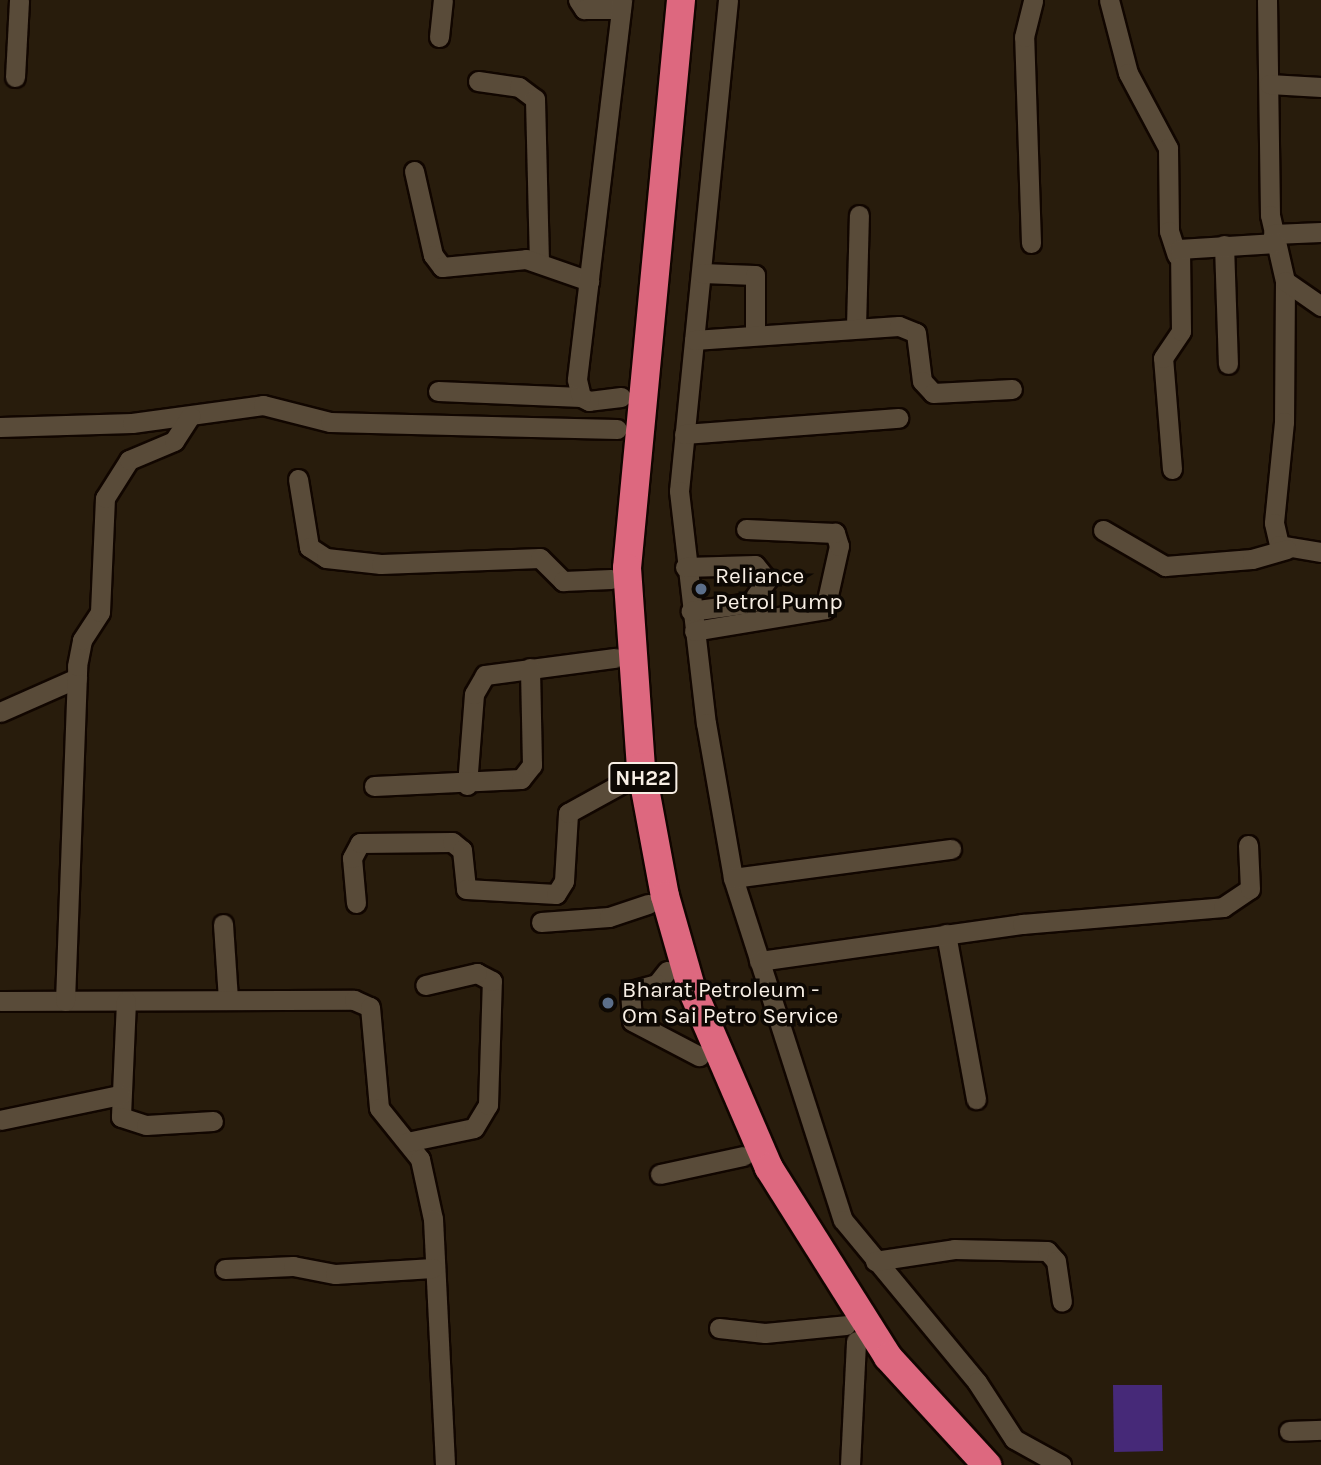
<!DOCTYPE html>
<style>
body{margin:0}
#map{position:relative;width:1321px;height:1465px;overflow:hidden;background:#281c0c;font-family:Karla,sans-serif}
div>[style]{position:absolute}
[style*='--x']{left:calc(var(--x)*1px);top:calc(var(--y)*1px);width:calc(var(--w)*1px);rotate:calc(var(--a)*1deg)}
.building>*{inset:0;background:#462978}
.roads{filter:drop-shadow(2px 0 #110600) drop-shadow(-2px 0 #110600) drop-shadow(0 2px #110600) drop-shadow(0 -2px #110600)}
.minor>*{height:19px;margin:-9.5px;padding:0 9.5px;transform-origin:9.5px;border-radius:9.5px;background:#594b39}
.highway>*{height:28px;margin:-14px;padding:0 14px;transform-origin:14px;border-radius:14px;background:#dd687f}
.dots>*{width:19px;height:19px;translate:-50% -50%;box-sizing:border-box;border:4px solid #0d0803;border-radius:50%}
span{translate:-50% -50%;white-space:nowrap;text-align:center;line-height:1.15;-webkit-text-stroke:7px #0d0803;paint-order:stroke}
.shield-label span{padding:2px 5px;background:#0d0803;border:2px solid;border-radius:5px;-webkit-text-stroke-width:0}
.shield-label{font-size:21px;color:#f8efe5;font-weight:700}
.poi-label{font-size:23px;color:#f8efe5}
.left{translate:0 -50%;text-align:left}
</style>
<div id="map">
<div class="building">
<div style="clip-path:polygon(1113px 1385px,1162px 1385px,1163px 1451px,1114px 1452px)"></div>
</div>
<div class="roads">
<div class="minor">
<div style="--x:578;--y:0;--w:11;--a:56"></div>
<div style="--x:584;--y:9;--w:37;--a:0"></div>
<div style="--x:728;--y:0;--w:493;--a:95.7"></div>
<div style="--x:679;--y:491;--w:234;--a:83.4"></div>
<div style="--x:706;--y:723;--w:157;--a:80.1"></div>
<div style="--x:733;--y:878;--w:359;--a:72.2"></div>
<div style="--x:843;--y:1220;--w:210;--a:50.4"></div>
<div style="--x:977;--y:1382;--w:68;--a:57"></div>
<div style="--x:1014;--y:1439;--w:54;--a:29"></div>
<div style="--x:1109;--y:0;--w:75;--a:75.4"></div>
<div style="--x:1128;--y:73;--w:85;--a:61.9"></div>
<div style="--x:1168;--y:148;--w:83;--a:89.3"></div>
<div style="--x:1169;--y:231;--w:25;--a:72"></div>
<div style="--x:1267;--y:0;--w:215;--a:89.2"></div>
<div style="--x:1270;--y:215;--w:68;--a:77.2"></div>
<div style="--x:1285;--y:281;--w:141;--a:90.4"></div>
<div style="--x:1284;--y:422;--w:101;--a:95.7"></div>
<div style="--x:1274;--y:523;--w:23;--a:77"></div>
<div style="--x:1279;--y:545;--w:43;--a:9.5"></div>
<div style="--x:439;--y:37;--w:37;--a:-84"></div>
<div style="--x:15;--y:77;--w:77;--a:-87"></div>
<div style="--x:478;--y:81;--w:41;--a:8.3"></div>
<div style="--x:519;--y:87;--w:20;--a:37"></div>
<div style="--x:535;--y:99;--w:162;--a:88.6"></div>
<div style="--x:1269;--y:84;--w:52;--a:3.3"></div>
<div style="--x:414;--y:171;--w:86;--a:77.3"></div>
<div style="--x:433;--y:255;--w:15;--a:53"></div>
<div style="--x:442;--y:267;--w:84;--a:-5.4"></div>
<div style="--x:526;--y:259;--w:67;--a:19.2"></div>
<div style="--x:1273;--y:234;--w:48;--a:-2.4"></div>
<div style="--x:1031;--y:243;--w:206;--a:-91.9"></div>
<div style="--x:1024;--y:37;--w:38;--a:-76"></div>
<div style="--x:1224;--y:245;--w:119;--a:88.1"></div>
<div style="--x:702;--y:273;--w:53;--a:2.2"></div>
<div style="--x:755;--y:275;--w:60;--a:90"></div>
<div style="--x:1285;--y:281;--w:44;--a:34.8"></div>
<div style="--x:856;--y:327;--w:112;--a:-88.5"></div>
<div style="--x:694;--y:340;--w:205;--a:-3.9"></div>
<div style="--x:899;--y:326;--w:18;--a:22"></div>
<div style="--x:916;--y:333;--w:48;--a:82.9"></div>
<div style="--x:922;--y:381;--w:16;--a:47"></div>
<div style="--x:933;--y:393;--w:79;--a:-2.9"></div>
<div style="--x:438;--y:391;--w:143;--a:2.4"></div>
<div style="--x:621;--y:397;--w:32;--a:173"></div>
<div style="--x:589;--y:401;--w:9;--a:-153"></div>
<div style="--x:581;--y:397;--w:18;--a:-103"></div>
<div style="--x:577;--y:379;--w:382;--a:-83.2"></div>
<div style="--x:0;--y:427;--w:132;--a:-1.7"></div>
<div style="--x:132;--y:423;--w:132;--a:-7.8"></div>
<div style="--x:263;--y:405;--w:69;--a:14.2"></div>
<div style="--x:330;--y:422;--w:287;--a:1.4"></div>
<div style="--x:684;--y:434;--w:215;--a:-4.3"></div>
<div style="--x:1172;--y:469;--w:111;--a:-94.6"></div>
<div style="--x:1163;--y:358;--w:32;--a:-56"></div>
<div style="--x:1181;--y:331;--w:82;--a:-90.7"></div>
<div style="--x:1180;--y:249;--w:95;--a:-3.6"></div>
<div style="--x:298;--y:479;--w:69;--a:80.8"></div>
<div style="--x:309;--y:547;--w:20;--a:33"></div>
<div style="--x:326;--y:558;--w:55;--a:6.2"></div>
<div style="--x:381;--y:564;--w:159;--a:-2.2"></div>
<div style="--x:540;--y:558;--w:33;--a:45"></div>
<div style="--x:563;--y:581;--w:48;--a:-2.4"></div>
<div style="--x:1103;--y:530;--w:72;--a:30.1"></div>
<div style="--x:1165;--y:566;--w:87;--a:-4.6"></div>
<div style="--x:1252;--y:559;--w:36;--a:-16"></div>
<div style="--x:685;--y:567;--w:70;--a:-1.6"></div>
<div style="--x:755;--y:565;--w:19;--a:51"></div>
<div style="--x:767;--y:580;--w:29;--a:126"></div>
<div style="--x:750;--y:603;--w:60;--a:172.3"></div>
<div style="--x:694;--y:631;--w:133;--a:-9.5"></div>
<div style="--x:825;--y:609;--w:65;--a:-77.5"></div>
<div style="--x:839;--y:546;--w:14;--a:-107"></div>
<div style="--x:835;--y:533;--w:89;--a:-177.4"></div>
<div style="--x:0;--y:712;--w:84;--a:-23.8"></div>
<div style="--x:467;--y:785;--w:91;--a:-85.6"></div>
<div style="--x:474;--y:694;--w:22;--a:-60"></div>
<div style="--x:485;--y:675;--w:131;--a:-7.5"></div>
<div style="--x:374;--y:786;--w:147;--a:-2.7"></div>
<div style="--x:521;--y:779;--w:18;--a:-52"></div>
<div style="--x:532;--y:765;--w:97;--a:-91.2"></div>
<div style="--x:733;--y:878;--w:220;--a:-7.6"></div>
<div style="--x:356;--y:903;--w:45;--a:-95.1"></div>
<div style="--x:352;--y:858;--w:17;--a:-62"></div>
<div style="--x:360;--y:843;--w:92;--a:-0.6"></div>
<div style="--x:452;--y:842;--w:13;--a:39"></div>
<div style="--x:462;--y:850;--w:39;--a:84"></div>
<div style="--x:466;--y:889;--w:90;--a:3.2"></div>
<div style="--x:556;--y:894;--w:15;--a:-58"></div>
<div style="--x:564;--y:881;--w:68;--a:-86.6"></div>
<div style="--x:568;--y:813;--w:66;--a:-28.9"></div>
<div style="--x:541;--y:922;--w:68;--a:-4.2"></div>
<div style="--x:609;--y:917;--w:41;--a:-18.4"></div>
<div style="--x:223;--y:924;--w:76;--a:86.2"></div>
<div style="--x:946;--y:934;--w:168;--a:79.7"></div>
<div style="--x:759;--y:961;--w:266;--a:-8"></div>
<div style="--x:1022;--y:924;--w:202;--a:-4.8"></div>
<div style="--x:1223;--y:907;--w:32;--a:-34"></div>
<div style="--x:1250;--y:889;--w:44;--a:-92.6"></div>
<div style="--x:667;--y:971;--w:16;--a:128"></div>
<div style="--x:657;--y:984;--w:28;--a:165"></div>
<div style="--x:630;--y:991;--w:30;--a:86"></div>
<div style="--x:632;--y:1021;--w:76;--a:27.6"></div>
<div style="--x:0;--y:1001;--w:354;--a:-0.2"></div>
<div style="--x:354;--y:1000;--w:17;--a:24"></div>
<div style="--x:370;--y:1007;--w:101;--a:84.9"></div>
<div style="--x:379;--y:1108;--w:65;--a:51.2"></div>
<div style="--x:420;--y:1159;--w:61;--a:77.8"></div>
<div style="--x:433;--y:1219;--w:246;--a:87.2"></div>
<div style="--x:65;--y:1001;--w:335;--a:-87.9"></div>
<div style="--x:77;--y:666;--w:26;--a:-79"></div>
<div style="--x:82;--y:640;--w:33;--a:-57"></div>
<div style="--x:100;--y:612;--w:114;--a:-87.5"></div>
<div style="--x:105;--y:498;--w:45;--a:-57.7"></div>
<div style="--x:129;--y:460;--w:49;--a:-22.9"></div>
<div style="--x:174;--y:441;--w:30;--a:-57"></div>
<div style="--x:126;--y:1001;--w:116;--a:92.5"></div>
<div style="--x:121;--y:1117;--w:26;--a:18"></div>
<div style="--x:146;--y:1125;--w:67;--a:-3.4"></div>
<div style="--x:0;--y:1120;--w:123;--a:-11.8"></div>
<div style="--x:407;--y:1142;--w:68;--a:-11.8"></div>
<div style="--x:474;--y:1128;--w:27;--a:-59"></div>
<div style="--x:488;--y:1105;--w:124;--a:-88.2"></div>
<div style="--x:492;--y:981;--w:17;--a:-152"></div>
<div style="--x:477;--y:973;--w:53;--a:167"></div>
<div style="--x:660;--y:1174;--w:85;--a:-12.2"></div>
<div style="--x:875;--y:1261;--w:80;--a:-8.6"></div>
<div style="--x:954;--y:1249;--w:93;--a:1.2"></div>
<div style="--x:1047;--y:1251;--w:13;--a:48"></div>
<div style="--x:1056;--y:1261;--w:41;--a:81.7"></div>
<div style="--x:225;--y:1269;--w:68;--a:-2.5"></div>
<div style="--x:293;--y:1266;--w:43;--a:10.8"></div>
<div style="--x:335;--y:1274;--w:98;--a:-3.5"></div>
<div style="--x:719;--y:1328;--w:46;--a:6.2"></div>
<div style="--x:765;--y:1333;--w:81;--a:-5.6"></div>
<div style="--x:1289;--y:1431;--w:32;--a:-2"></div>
<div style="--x:850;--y:1465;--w:124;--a:-87.2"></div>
</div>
<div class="highway">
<div style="--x:681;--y:0;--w:571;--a:95.43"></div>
<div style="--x:627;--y:568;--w:199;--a:86"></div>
<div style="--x:641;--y:767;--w:131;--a:79.5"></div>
<div style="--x:665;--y:896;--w:95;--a:74.1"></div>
<div style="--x:691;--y:987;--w:197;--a:66.7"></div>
<div style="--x:769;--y:1168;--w:223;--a:57.8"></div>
<div style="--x:888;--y:1357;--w:147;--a:47.5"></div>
</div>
</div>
<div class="dots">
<div style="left:701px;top:589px;background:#5c6f8a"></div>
<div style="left:608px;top:1003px;background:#5c6f8a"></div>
</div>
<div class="shield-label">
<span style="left:643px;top:778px">NH22</span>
</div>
<div class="poi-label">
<span class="left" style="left:715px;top:589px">Reliance<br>Petrol Pump</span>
<span class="left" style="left:622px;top:1003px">Bharat Petroleum -<br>Om Sai Petro Service</span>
</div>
</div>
